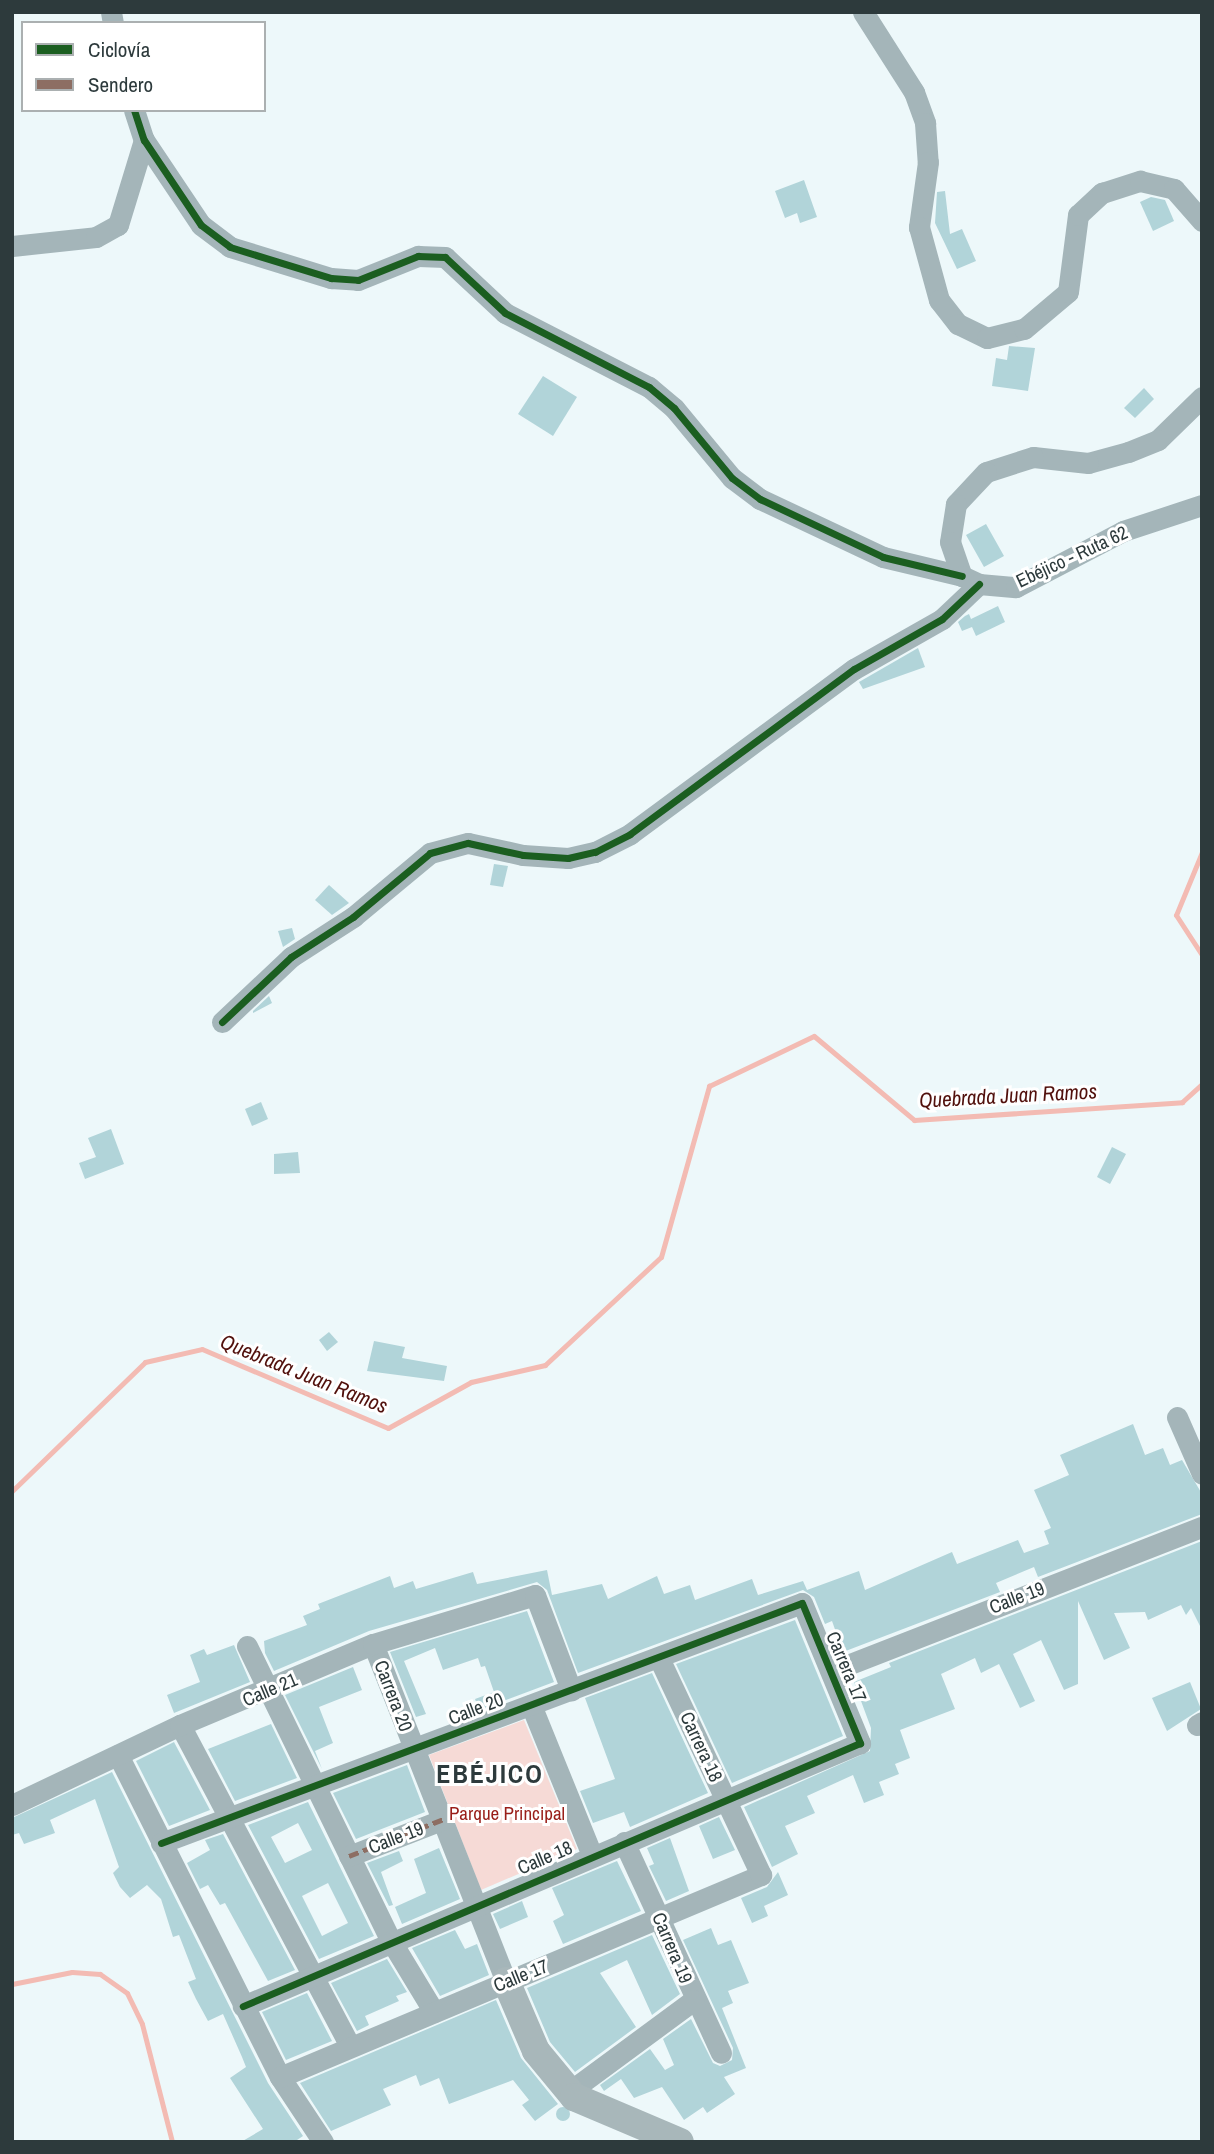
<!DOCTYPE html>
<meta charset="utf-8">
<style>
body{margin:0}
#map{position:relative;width:1214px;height:2154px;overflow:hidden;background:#edf8fa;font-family:"Archivo Narrow",sans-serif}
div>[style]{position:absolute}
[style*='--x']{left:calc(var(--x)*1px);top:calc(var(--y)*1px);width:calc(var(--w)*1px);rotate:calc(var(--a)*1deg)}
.green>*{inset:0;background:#f6dad6}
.stream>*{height:5px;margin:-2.5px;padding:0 2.5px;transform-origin:2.5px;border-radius:2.5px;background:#f3bbb3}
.building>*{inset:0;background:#b1d4d9}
.round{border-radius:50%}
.minor>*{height:21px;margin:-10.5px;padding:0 10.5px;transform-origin:10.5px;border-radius:10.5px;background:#a4b5b9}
.major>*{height:28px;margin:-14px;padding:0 14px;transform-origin:14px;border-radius:14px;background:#a8b7ba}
.quiet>*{height:5px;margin-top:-2.5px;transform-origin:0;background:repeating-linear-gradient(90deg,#8d6e63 0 10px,transparent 0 15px)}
.cycleway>*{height:7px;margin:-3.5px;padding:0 3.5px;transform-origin:3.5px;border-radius:3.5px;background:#1b5e20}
span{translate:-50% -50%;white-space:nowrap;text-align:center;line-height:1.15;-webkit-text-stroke:6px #fff;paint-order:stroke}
.street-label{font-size:19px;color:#2d3a3c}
.park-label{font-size:19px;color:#991e19}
.water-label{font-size:21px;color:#51100c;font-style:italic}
.district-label{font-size:26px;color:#2d3a3c;font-weight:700;letter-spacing:2px}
.frame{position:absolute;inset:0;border:14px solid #2d3a3c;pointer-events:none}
.legend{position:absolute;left:21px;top:21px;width:245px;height:91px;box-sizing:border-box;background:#fff;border:2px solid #abb0b1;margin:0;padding:9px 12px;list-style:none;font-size:21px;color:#2d3a3c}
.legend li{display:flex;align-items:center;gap:14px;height:35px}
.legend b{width:35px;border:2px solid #abb0b1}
</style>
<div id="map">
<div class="green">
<div style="clip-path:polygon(524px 1720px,577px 1849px,481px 1890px,429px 1755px)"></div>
</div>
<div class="stream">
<div style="--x:1202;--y:852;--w:68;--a:112.4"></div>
<div style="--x:1176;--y:915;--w:48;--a:57"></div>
<div style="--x:12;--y:1491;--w:185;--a:-44.1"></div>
<div style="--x:145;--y:1362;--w:58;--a:-12.8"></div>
<div style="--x:202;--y:1349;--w:202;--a:23"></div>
<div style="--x:388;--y:1428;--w:95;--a:-29"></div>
<div style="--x:471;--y:1382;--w:76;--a:-12.9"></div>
<div style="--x:545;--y:1365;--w:158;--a:-43"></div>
<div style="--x:661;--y:1257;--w:178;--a:-74.3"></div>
<div style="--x:709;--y:1086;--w:116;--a:-25.5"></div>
<div style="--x:814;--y:1036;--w:131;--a:40"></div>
<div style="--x:914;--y:1120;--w:269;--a:-3.8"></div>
<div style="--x:1182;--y:1102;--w:27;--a:-42"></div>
<div style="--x:12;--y:1984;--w:61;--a:-11.3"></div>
<div style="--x:72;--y:1972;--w:28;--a:4"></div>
<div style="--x:100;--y:1974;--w:33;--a:35"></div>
<div style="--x:127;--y:1993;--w:34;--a:64"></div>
<div style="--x:142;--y:2024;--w:122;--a:75.7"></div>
</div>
<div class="building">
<div style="clip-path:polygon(804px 180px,817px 217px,800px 223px,797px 213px,785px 218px,775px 191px)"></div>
<div style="clip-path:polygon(945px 191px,950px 234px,962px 229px,976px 261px,957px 269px,935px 223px,937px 192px)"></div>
<div style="clip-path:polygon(1151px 197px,1165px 200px,1174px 221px,1153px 231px,1140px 202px)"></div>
<div style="clip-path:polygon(1009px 346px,1035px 348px,1028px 391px,992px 386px,996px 358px,1007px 360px)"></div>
<div style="clip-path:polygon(543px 376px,577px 397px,553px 436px,518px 414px)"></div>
<div style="clip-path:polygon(1144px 388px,1154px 399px,1135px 418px,1124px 408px)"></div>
<div style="clip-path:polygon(986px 524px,1004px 556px,984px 567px,966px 535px)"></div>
<div style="clip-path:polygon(998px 606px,1005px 622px,976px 636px,972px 627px,962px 631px,958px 622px,965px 616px,969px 614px,971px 619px)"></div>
<div style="clip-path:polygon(918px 648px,925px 667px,863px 689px,859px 682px)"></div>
<div style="clip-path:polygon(494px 864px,508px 866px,503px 887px,490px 885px)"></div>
<div style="clip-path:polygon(329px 885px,349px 903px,332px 915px,315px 900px)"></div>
<div style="clip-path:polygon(292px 928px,295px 939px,283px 947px,278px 931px)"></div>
<div style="clip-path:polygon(269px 996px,272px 1003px,253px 1013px,253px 1011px)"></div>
<div style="clip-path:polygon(261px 1102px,268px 1119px,252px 1126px,245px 1109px)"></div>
<div style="clip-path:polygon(111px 1129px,124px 1164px,85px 1179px,79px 1163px,96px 1157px,88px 1138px)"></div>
<div style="clip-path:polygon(1112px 1147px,1126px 1154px,1110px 1184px,1097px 1177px)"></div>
<div style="clip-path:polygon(298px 1152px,300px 1173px,274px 1174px,274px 1154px)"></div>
<div style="clip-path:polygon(329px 1332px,338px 1342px,327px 1351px,319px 1340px)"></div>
<div style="clip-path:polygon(374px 1341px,405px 1347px,402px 1358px,447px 1366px,444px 1381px,367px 1371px)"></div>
<div style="clip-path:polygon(1133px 1424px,1145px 1455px,1163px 1448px,1170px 1465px,1182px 1460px,1202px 1494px,1202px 1514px,1038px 1577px,1034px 1567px,996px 1583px,1000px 1592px,843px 1652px,832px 1621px,825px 1624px,814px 1597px,803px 1590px,578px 1673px,547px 1590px,537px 1582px,369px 1631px,274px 1671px,265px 1653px,264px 1641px,307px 1625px,303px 1616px,320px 1609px,318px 1604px,390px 1576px,394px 1588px,413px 1581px,416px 1589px,473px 1572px,477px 1584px,547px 1570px,552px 1595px,602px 1584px,608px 1599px,657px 1576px,664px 1594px,690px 1585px,695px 1600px,752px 1579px,758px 1595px,803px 1581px,807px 1590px,859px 1571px,865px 1590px,952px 1552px,957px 1564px,1018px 1540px,1024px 1553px,1049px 1544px,1044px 1531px,1051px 1528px,1034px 1490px,1069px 1475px,1060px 1455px)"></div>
<div style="clip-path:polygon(1202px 1541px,1202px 1630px,1191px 1608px,1186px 1615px,1181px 1605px,1148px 1620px,1145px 1612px,1114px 1613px,1130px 1648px,1104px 1660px,1078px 1601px,1078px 1684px,1064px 1690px,1041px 1640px,1013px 1654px,1035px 1701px,1020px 1708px,999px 1664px,981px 1673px,975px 1658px,941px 1674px,955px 1709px,900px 1730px,910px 1758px,895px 1764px,899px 1774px,879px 1782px,884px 1795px,864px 1803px,853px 1775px,807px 1796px,815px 1813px,785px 1826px,798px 1854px,772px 1867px,744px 1807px,870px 1751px,871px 1728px,854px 1682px,891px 1667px,889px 1663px)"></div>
<div style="clip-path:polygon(527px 1611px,554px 1682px,479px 1710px,475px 1699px,494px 1692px,485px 1666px,481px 1667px,478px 1658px,443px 1670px,435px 1648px,404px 1661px,426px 1714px,416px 1717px,390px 1652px)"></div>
<div style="clip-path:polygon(795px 1620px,843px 1736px,732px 1783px,676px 1664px)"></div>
<div style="clip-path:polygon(234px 1645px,250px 1682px,174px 1713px,167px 1695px,200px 1682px,190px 1655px,204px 1649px,207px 1655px)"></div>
<div style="clip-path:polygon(353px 1667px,362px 1690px,319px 1707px,333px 1743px,315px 1751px,322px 1769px,285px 1695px)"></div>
<div style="clip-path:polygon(652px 1673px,708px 1793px,630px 1827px,624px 1812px,593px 1823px,580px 1791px,615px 1779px,585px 1698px)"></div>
<div style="clip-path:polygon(1190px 1682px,1201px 1709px,1167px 1731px,1152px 1698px)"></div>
<div style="clip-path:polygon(271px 1724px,297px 1778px,235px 1801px,208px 1749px)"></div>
<div style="clip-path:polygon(174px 1742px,210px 1810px,169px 1826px,136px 1761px)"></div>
<div style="clip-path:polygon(407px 1765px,425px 1812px,356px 1839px,333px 1793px)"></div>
<div style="clip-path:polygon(112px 1772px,268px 2083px,303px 2136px,294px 2142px,241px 2142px,263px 2129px,230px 2078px,246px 2067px,242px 2057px,223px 2014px,208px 2021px,196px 1999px,188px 1982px,196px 1979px,179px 1935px,173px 1937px,161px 1899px,147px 1885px,130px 1898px,120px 1887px,113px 1873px,119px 1867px,95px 1799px,50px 1820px,55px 1833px,24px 1844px,19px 1833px,12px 1835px,12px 1818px)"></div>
<div style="clip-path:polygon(evenodd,308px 1802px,374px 1936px,319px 1959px,248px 1825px,308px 1802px,298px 1823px,312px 1850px,285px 1863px,271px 1837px,298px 1823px,308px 1802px,328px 1883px,348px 1923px,322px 1936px,302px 1896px,328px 1883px)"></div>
<div style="clip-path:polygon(719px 1817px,735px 1850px,713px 1859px,699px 1826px)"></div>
<div style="clip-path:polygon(223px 1834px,295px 1970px,268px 1981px,225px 1903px,220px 1905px,208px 1885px,200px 1889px,187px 1863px,210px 1850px,205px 1840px)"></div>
<div style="clip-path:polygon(670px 1838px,689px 1891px,666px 1901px,649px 1866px,654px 1864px,647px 1848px)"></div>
<div style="clip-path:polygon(439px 1848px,460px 1899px,402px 1924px,395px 1907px,426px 1893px,414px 1859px)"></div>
<div style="clip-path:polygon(399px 1851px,403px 1861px,381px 1872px,393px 1905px,389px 1906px,367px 1863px)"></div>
<div style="clip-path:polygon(617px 1861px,641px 1911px,563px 1944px,553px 1921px,564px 1915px,552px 1888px)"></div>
<div style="clip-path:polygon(778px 1872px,788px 1895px,764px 1906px,768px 1916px,752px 1923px,741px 1898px,767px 1887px)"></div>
<div style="clip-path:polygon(522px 1901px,528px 1917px,500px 1929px,493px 1914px)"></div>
<div style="clip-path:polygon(711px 1928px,718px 1945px,731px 1940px,749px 1983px,728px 1991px,733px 2003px,722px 2008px,746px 2068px,724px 2077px,735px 2094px,707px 2113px,703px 2107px,684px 2120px,662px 2087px,634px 2098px,621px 2079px,604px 2091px,600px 2085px,650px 2049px,665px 2070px,674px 2065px,663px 2039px,691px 2019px,713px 2063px,720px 2066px,732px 2060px,733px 2048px,683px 1940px)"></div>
<div style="clip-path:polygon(455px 1930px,465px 1949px,477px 1944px,489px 1975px,440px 1996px,412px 1948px)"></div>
<div style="clip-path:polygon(652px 1935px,680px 1994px,652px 2015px,627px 1960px,600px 1973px,636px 2027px,575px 2072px,550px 2042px,527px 1988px)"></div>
<div style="clip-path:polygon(387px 1959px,407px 1992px,396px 1996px,399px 2001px,365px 2016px,369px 2025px,357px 2031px,331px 1983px)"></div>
<div style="clip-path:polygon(307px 1993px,332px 2041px,286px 2060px,262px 2012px)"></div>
<div style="clip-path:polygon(496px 2000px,521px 2058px,558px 2104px,535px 2121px,522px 2105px,529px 2100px,513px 2080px,449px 2104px,439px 2078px,420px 2086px,416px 2075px,383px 2089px,391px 2105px,331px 2131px,300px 2083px)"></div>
<div class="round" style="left:556px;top:2107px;width:14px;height:14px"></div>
</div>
<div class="minor">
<div style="--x:111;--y:12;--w:11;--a:80"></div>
<div style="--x:863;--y:12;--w:95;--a:57.5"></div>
<div style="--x:914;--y:92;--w:33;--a:70"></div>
<div style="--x:925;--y:123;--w:39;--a:86"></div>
<div style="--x:928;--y:162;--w:66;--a:97.9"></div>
<div style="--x:919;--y:227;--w:76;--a:74.7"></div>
<div style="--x:939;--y:300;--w:31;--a:52"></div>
<div style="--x:958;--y:324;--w:32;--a:26"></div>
<div style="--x:987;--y:338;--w:38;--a:-14"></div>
<div style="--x:1024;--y:329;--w:57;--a:-40.1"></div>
<div style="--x:1068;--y:292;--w:78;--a:-82.6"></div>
<div style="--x:1078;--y:215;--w:33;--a:-43"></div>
<div style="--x:1102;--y:193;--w:40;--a:-18"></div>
<div style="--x:1140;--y:181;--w:35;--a:13"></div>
<div style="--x:1174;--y:189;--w:43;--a:48.8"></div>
<div style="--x:134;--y:110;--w:32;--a:72"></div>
<div style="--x:144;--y:140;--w:102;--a:56.2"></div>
<div style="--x:201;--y:225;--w:36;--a:37"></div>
<div style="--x:230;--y:247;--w:106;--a:17.1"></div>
<div style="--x:331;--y:278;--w:27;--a:4"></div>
<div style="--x:358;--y:280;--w:65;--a:-21.8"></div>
<div style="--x:418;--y:256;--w:27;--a:2"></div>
<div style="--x:445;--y:257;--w:82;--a:43"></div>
<div style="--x:505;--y:313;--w:162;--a:27.2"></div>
<div style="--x:649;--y:387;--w:33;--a:40"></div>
<div style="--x:674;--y:408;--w:91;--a:50.4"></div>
<div style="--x:732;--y:478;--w:35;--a:37"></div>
<div style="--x:760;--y:499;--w:136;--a:25.2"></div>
<div style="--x:883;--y:557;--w:81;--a:13.5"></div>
<div style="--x:12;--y:246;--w:84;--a:-6.1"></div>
<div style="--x:96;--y:237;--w:25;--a:-29"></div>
<div style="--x:118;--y:225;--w:89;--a:-73"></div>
<div style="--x:1202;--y:397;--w:62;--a:135.7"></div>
<div style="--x:1158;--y:440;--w:32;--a:158"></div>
<div style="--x:1128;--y:452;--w:41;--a:164.6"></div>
<div style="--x:1088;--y:463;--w:55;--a:-173.8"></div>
<div style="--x:1033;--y:457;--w:49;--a:162.3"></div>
<div style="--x:986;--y:472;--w:44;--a:133.2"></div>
<div style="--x:956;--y:504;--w:38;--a:99"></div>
<div style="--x:950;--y:542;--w:36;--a:71"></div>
<div style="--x:962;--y:576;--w:19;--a:25"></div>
<div style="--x:979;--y:584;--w:37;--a:5"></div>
<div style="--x:1016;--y:587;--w:121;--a:-27.6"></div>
<div style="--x:1123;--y:531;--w:83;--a:-18.2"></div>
<div style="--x:222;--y:1022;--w:95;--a:-43.3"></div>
<div style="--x:291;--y:957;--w:74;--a:-32.8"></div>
<div style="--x:353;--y:917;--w:100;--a:-39.7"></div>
<div style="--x:430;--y:853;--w:39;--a:-15"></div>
<div style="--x:468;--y:843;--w:56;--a:12.3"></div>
<div style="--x:523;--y:855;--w:45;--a:3.8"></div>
<div style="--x:568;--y:858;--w:28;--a:-13"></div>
<div style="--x:595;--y:852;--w:39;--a:-27"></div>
<div style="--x:630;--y:834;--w:278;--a:-36.4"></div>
<div style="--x:854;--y:669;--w:101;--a:-29.6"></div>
<div style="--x:942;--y:619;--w:51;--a:-43.4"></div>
<div style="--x:1177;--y:1417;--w:62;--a:66.3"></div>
<div style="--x:373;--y:1644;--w:362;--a:68.5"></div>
<div style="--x:247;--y:1646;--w:328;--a:64"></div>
<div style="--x:391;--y:1941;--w:83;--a:58.8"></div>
<div style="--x:832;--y:1671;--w:397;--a:-21.3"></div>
<div style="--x:531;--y:1705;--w:162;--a:67.9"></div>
<div style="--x:180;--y:1725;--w:363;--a:62.1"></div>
<div style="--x:1197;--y:1725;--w:6;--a:-31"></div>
<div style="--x:118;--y:1755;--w:360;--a:63.3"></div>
<div style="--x:280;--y:2077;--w:78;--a:56.5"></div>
<div style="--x:12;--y:1805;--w:186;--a:-25.5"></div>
<div style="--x:180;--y:1725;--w:209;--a:-22.8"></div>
<div style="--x:373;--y:1644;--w:169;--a:-16.8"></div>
<div style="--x:535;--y:1595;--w:102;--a:69.2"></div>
<div style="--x:624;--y:1842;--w:232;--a:65.3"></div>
<div style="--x:161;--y:1843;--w:684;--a:-20.53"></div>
<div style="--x:802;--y:1603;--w:152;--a:67.5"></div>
<div style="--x:860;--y:1743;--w:671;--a:156.91"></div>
<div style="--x:349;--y:1856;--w:102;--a:-21.3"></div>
<div style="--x:280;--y:2077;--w:522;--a:-22.78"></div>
<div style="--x:761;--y:1875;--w:240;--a:-115.2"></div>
<div style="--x:569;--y:2092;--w:155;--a:-36.4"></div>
</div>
<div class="major">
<div style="--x:506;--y:1981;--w:76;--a:66.8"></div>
<div style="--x:536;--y:2051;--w:60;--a:50.4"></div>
<div style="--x:574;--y:2097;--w:115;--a:23"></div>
</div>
<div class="quiet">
<div style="--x:349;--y:1856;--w:102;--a:-21.3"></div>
</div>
<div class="cycleway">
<div style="--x:134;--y:110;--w:32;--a:72"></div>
<div style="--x:144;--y:140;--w:102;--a:56.2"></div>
<div style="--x:201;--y:225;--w:36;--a:37"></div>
<div style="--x:230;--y:247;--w:106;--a:17.1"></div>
<div style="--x:331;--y:278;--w:27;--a:4"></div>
<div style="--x:358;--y:280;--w:65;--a:-21.8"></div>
<div style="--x:418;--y:256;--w:27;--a:2"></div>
<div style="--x:445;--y:257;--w:82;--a:43"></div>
<div style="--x:505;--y:313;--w:162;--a:27.2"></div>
<div style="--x:649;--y:387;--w:33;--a:40"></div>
<div style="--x:674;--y:408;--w:91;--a:50.4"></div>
<div style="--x:732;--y:478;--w:35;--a:37"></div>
<div style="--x:760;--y:499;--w:136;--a:25.2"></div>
<div style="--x:883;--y:557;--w:81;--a:13.5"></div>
<div style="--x:222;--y:1022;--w:95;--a:-43.3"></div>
<div style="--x:291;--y:957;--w:74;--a:-32.8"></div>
<div style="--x:353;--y:917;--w:100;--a:-39.7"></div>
<div style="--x:430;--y:853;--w:39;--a:-15"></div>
<div style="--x:468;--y:843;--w:56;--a:12.3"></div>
<div style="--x:523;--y:855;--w:45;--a:3.8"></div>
<div style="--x:568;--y:858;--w:28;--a:-13"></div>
<div style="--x:595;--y:852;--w:39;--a:-27"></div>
<div style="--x:630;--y:834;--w:278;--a:-36.4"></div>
<div style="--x:854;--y:669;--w:101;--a:-29.6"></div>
<div style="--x:942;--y:619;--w:51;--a:-43.4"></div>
<div style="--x:161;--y:1843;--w:684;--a:-20.53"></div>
<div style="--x:802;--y:1603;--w:152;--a:67.5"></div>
<div style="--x:860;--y:1743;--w:671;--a:156.91"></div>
</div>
<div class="street-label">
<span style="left:1072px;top:557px;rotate:-25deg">Ebéjico - Ruta 62</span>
<span style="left:1017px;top:1598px;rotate:-21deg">Calle 19</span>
<span style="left:846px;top:1667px;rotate:67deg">Carrera 17</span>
<span style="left:270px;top:1690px;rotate:-23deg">Calle 21</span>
<span style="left:393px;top:1696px;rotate:69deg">Carrera 20</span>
<span style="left:476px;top:1709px;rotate:-21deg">Calle 20</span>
<span style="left:701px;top:1747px;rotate:65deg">Carrera 18</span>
<span style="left:396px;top:1838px;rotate:-21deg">Calle 19</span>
<span style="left:545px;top:1858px;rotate:-23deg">Calle 18</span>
<span style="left:672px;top:1948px;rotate:67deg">Carrera 19</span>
<span style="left:521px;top:1976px;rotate:-22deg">Calle 17</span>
</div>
<div class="park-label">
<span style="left:507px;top:1814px">Parque Principal</span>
</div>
<div class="water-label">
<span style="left:1008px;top:1096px;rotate:-3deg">Quebrada Juan Ramos</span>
<span style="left:304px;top:1374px;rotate:22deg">Quebrada Juan Ramos</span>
</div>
<div class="district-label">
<span style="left:490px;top:1774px">EBÉJICO</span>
</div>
<div class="frame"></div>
<ul class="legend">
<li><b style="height:9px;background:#1b5e20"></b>Ciclovía</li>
<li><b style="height:9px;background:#8d6e63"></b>Sendero</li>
</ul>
</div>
